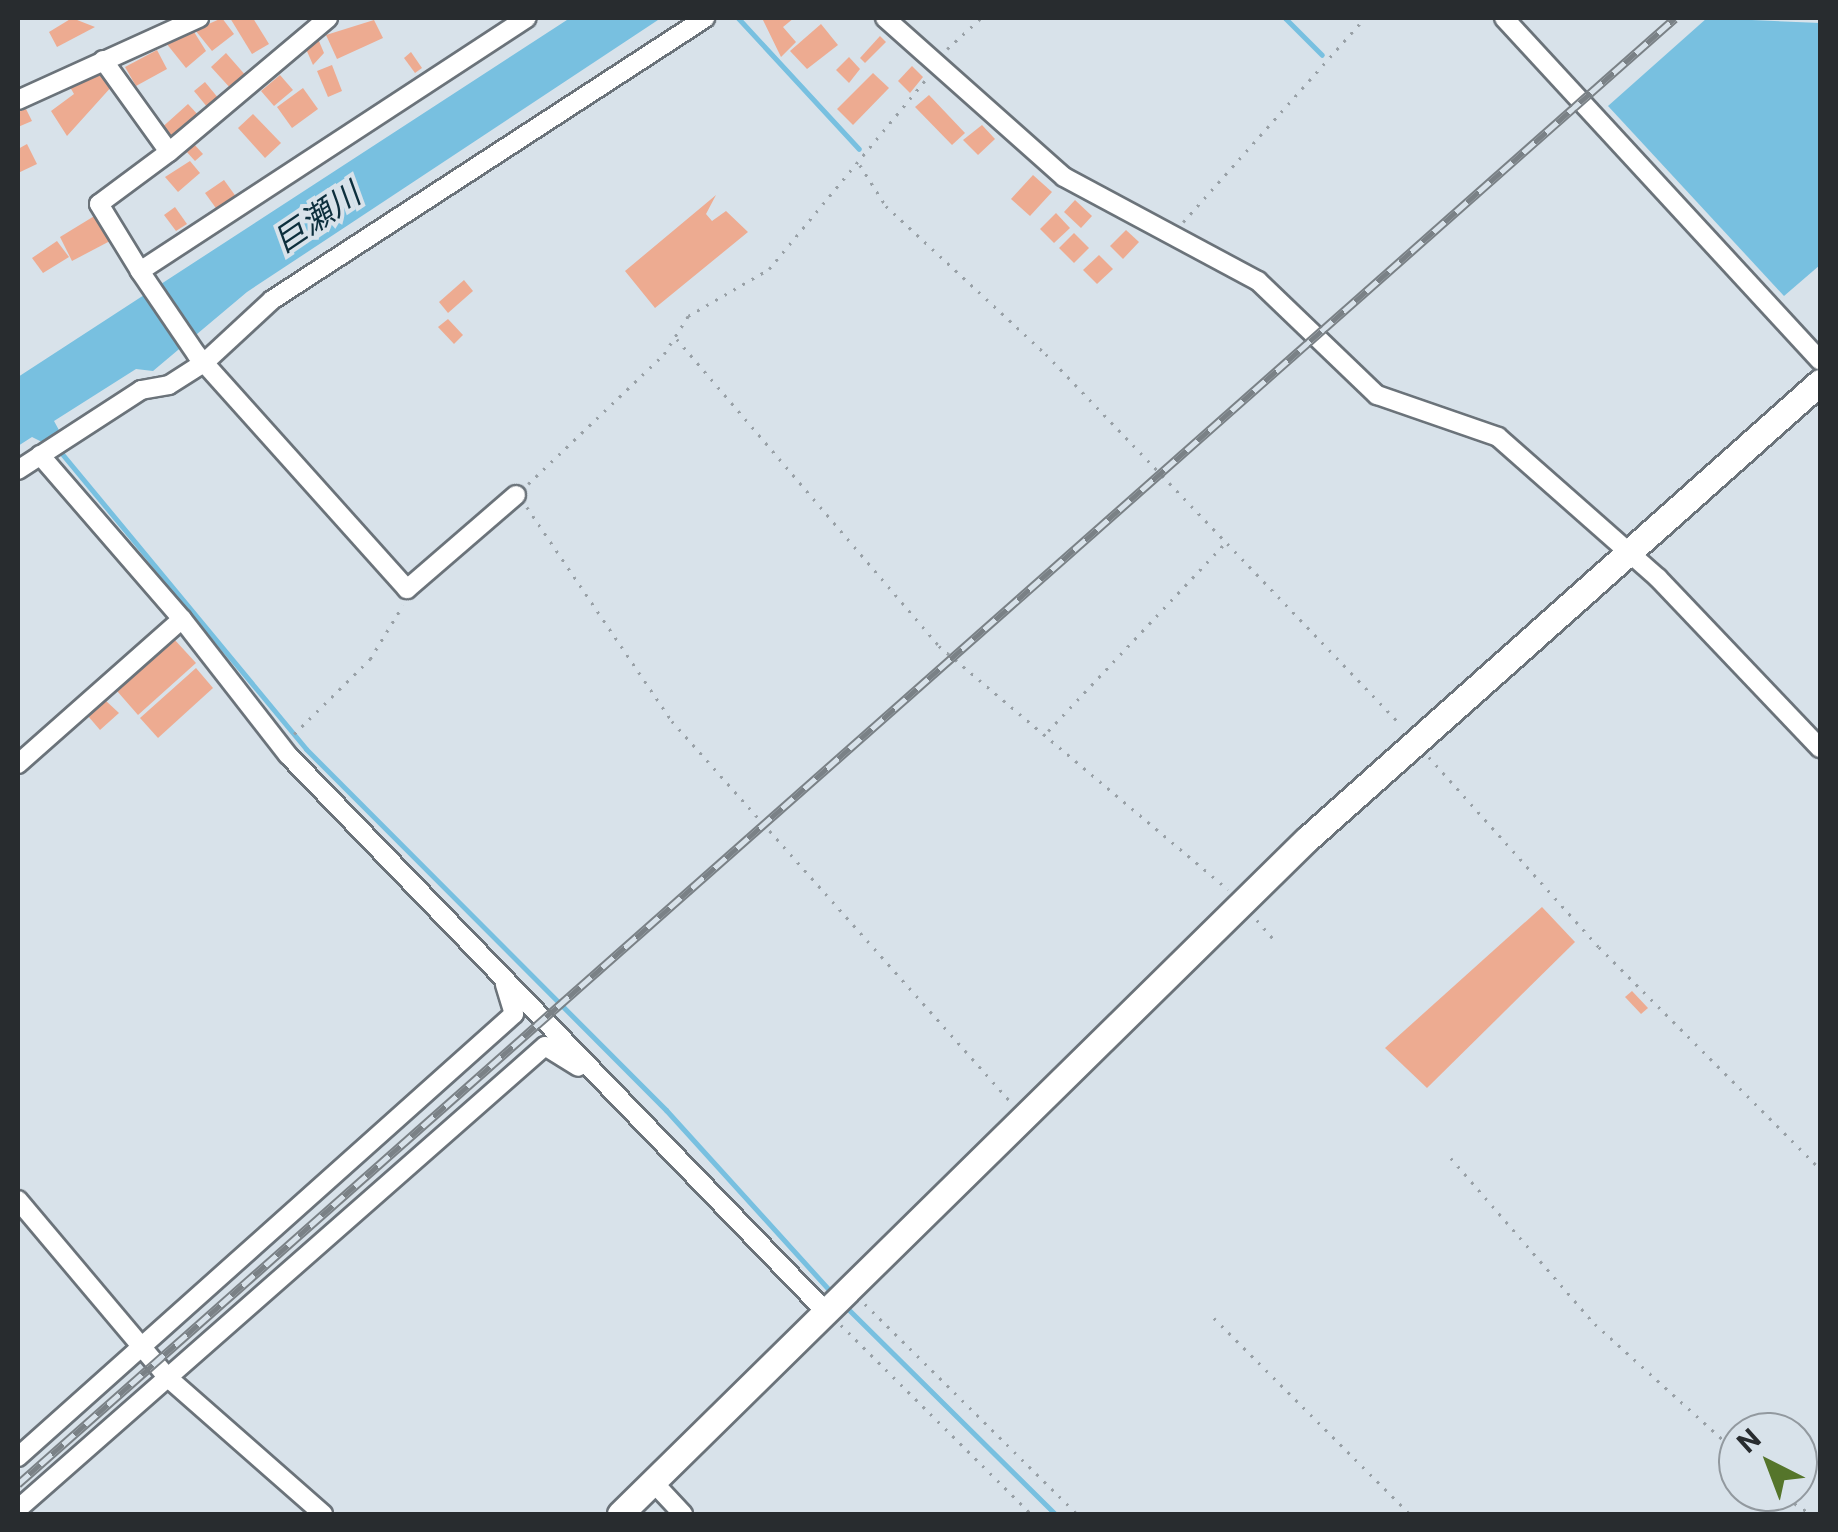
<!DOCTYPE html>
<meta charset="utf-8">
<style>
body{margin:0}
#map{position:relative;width:1838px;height:1532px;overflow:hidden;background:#d8e2ea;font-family:Roboto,"Noto Sans JP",sans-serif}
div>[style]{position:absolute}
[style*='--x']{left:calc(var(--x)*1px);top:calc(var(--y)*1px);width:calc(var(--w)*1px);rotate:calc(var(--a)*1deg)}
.water>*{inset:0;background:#78c0e0}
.stream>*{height:5px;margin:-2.5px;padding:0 2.5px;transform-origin:2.5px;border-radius:2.5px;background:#78c0e0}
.building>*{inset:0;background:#edab91}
.path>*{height:2.5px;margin-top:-1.25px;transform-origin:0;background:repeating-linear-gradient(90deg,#98a0a6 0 2.5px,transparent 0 10.5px)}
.roads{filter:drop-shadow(2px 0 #6b737a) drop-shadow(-2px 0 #6b737a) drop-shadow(0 2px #6b737a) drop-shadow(0 -2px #6b737a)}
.street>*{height:18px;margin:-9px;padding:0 9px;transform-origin:9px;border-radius:9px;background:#fff}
.secondary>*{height:25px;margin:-12.5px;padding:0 12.5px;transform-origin:12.5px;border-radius:12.5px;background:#fff}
.rail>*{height:9px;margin-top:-4.5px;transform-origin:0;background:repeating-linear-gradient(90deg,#d8e2ea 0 15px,#7a8186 0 30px);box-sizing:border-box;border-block:2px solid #7a8186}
span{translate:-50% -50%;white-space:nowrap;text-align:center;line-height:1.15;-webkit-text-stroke:8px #d8e2ea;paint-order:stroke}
.water-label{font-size:32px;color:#0d2f3d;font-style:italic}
.frame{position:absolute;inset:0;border:20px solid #282c2f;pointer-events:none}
.north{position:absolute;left:1718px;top:1412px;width:100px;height:100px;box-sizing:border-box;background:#d8e2ea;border:2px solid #92999f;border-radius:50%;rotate:318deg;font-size:28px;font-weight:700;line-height:40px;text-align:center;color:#282c2f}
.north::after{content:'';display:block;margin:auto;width:35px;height:45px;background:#55752b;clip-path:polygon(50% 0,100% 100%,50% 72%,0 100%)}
</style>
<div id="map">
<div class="water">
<div style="clip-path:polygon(570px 18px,661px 18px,247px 292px,153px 371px,136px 369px,54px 421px,60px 432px,44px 443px,32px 437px,18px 446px,18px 377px)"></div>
<div style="clip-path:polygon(1707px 18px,1820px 23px,1820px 265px,1784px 296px,1608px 106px)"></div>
</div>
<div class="stream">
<div style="--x:738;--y:18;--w:178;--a:47.3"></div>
<div style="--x:1285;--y:18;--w:52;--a:45"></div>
<div style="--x:58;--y:449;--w:389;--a:50.4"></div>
<div style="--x:306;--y:749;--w:510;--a:45.08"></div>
<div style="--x:666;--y:1110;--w:248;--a:47.8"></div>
<div style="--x:844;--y:1305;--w:297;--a:44.7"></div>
</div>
<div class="building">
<div style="clip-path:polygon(72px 18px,95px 27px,57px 47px,49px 32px)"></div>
<div style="clip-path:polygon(222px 18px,234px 34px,212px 51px,195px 30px)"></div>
<div style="clip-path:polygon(230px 18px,253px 18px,269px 44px,252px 54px)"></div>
<div style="clip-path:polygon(762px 18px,794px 18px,783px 27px,796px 42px,781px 57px)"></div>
<div style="clip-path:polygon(374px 20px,383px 38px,337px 59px,326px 35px)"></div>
<div style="clip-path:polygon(821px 24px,838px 45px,807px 69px,790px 51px)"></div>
<div style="clip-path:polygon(191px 27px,206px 51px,186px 68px,162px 38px)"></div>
<div style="clip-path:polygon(316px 34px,324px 53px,313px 65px,302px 40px)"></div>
<div style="clip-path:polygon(880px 36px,886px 42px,865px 63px,860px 58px)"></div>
<div style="clip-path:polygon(157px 50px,167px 69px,136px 86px,125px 67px)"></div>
<div style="clip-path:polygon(411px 52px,422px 68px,415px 73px,404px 58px)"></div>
<div style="clip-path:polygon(226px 53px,247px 77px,232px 90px,211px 67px)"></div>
<div style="clip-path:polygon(849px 57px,860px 69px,849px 83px,836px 70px)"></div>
<div style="clip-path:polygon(332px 65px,342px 91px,328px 97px,317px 71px)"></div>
<div style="clip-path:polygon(912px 66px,923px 77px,910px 93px,898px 81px)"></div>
<div style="clip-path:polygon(99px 67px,113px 85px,67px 136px,51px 111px,74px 94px,66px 80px)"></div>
<div style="clip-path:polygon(873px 73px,889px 88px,853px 125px,837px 109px)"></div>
<div style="clip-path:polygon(280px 75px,293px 90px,274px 106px,261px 91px)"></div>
<div style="clip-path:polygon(205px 82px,219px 99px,208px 108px,194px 91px)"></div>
<div style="clip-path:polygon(303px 88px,318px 109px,292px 128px,277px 107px)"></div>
<div style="clip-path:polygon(929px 95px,965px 133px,952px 145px,915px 107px)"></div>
<div style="clip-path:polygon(188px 104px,200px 117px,170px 144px,158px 131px)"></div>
<div style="clip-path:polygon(26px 109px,32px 121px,18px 127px,18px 112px)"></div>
<div style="clip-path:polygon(253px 114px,281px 143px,265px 158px,238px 128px)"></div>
<div style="clip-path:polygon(982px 125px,995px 139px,978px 155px,963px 140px)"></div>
<div style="clip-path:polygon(193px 143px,203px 154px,195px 161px,185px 150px)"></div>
<div style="clip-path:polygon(27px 144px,37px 164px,18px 173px,18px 149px)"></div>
<div style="clip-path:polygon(190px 161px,200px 173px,178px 192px,165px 177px)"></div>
<div style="clip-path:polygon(1033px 175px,1052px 192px,1030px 216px,1011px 199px)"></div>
<div style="clip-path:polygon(224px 180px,237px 198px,218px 211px,205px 193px)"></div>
<div style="clip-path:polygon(716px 195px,706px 214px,712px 221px,726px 211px,748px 232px,655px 308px,625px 271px)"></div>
<div style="clip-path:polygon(1075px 200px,1092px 216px,1081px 228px,1064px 212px)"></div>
<div style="clip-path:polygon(175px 207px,187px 224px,176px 231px,164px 215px)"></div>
<div style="clip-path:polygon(1056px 213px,1070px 228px,1054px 243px,1040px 229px)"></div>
<div style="clip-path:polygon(96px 215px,110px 241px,72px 261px,60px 237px)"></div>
<div style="clip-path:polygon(1126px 230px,1139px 242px,1123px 259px,1110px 246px)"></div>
<div style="clip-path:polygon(1074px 233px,1089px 248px,1074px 263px,1059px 248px)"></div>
<div style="clip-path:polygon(57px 241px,69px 257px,43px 273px,32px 258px)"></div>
<div style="clip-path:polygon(1099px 255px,1113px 269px,1097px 284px,1083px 270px)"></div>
<div style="clip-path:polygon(464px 280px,473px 291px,448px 313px,439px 302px)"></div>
<div style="clip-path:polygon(448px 319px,463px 335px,454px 344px,438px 327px)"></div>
<div style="clip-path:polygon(174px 639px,196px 663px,138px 715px,117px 691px)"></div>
<div style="clip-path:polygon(196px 668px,213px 688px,158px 738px,140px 718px)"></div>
<div style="clip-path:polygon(105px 700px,119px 713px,100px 730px,88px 716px)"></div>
<div style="clip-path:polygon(1542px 907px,1575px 942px,1427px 1088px,1385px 1048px)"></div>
<div style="clip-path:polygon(1632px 991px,1648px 1008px,1641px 1014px,1625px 997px)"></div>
</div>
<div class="path">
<div style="--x:947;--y:49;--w:46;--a:-42.4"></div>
<div style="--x:860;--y:165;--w:49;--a:57.6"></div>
<div style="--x:886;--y:206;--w:218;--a:42.8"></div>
<div style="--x:1046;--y:354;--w:513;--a:46.26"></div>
<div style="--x:1183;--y:222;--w:273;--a:-48.3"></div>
<div style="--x:677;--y:339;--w:404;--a:49.5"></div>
<div style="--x:939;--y:646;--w:378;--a:40.1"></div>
<div style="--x:528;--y:484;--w:188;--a:-43.7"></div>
<div style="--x:664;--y:354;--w:45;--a:-57.7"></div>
<div style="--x:688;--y:316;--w:94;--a:-30.1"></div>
<div style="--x:769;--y:269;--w:249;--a:-50.4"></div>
<div style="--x:527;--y:507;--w:258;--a:55.9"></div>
<div style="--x:672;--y:721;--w:509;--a:48.35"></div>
<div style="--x:1048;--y:731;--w:257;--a:-46.7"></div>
<div style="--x:294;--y:734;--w:107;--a:-44.6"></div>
<div style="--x:370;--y:659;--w:63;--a:-58.6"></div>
<div style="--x:1429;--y:757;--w:255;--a:48.2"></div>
<div style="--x:1599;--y:947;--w:313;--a:45.1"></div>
<div style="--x:1257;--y:920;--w:28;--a:49"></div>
<div style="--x:1451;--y:1158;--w:220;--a:49.1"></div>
<div style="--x:1595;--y:1324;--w:193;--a:42.1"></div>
<div style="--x:865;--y:1304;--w:298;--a:44.7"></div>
<div style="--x:1214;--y:1318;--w:277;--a:45"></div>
<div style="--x:841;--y:1325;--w:268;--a:44.8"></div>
<div style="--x:1777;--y:1492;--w:40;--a:32.9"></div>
</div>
<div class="roads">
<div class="street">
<div style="--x:885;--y:18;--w:239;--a:41.6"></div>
<div style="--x:1064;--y:177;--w:220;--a:28.2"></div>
<div style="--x:1258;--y:281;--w:165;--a:43.8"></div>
<div style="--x:1377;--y:395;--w:128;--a:19.1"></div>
<div style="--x:1498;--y:437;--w:213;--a:41.4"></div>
<div style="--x:1658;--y:578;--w:235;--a:46.4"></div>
<div style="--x:1504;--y:18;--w:466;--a:47.3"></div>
<div style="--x:103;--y:60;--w:113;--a:54.3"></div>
<div style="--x:169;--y:152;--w:87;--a:143.4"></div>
<div style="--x:99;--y:204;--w:79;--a:58.5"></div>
<div style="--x:18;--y:100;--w:199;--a:-24.4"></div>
<div style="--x:169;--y:152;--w:208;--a:-40.1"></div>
<div style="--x:40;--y:455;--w:217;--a:49.1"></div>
<div style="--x:18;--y:470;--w:147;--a:-33"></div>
<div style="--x:141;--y:390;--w:28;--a:-10"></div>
<div style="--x:169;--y:385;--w:43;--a:-32.6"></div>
<div style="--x:205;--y:362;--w:91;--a:-42.8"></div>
<div style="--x:272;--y:300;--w:517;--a:-33.07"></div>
<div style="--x:516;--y:495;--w:144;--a:139.2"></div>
<div style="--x:407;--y:589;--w:314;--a:-131.9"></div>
<div style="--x:197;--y:355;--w:102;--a:-124.2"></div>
<div style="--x:140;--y:271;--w:462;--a:-33.2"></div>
<div style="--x:18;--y:764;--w:219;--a:-41.5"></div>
<div style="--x:182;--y:619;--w:172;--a:52.1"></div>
<div style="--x:288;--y:755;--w:774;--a:45.99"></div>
<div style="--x:18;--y:1200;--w:230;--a:49.9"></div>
<div style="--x:166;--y:1376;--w:209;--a:41.3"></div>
<div style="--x:18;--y:1457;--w:665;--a:-41.77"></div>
<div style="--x:514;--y:1014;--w:31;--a:-107"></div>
<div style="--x:653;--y:1482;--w:44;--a:46.8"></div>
<div style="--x:18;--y:1509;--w:701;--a:-41.3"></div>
<div style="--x:545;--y:1046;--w:39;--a:32"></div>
</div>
<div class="secondary">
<div style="--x:620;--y:1514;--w:963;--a:-44.5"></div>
<div style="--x:1307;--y:839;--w:687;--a:-41.7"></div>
</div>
</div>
<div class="rail">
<div style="--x:18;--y:1484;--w:2212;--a:-41.5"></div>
</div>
<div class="water-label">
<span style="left:317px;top:218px;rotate:-34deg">巨瀬川</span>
</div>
<div class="frame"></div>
<div class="north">N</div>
</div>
